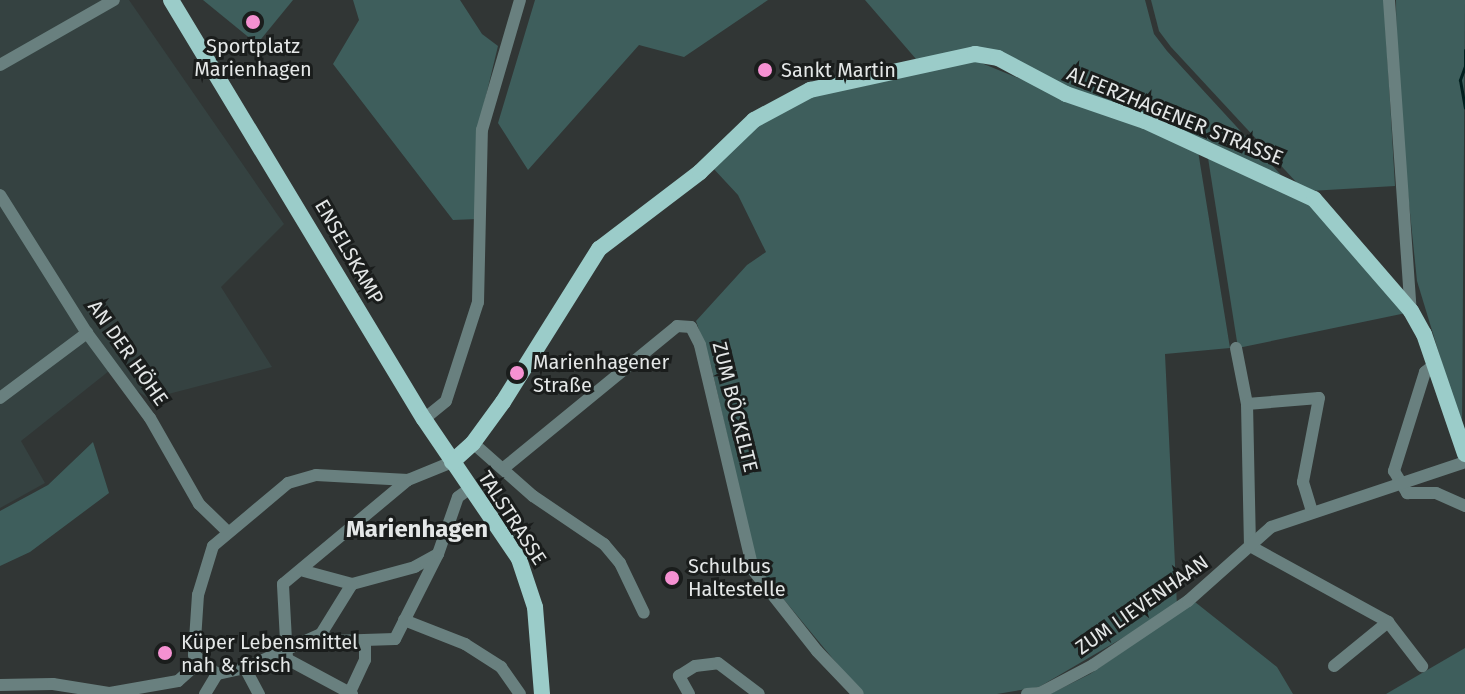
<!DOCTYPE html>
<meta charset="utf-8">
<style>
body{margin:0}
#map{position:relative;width:1465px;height:694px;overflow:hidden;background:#313635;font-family:"Fira Sans",sans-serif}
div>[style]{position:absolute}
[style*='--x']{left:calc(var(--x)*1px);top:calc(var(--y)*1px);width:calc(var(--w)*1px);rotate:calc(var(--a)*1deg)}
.built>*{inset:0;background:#354241}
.green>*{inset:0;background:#3e5e5c}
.stream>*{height:3px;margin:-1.5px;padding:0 1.5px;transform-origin:1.5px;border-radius:1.5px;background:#02201f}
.minor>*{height:12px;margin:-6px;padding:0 6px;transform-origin:6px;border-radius:6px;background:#69807f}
.major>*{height:16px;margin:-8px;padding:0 8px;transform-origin:8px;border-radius:8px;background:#9bccc9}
.dots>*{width:22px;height:22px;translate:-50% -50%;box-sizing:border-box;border:4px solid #1a1d1c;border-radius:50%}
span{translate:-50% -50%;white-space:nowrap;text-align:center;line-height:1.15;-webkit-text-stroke:6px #1a1d1c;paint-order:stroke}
.poi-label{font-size:20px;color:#e4e7e7}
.left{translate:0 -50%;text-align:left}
.street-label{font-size:20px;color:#e4e7e7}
.quarter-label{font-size:24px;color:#e4e7e7;font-weight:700}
</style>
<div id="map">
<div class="built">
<div style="clip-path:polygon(0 0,129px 0,284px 224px,221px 287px,272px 367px,149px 399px,109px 371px,21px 441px,45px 483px,0 508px)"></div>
</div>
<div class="green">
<div style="clip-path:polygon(203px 0,293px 0,257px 44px)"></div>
<div style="clip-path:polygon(353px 0,460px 0,482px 34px,498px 46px,477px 133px,477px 219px,453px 220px,333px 64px,359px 20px)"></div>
<div style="clip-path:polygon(535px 0,768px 0,684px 57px,639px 45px,528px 170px,498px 123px)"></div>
<div style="clip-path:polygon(865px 0,1145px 0,1154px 34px,1167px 51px,1281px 175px,975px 50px,916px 59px)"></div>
<div style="clip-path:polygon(1151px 0,1384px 0,1395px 186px,1310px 191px,1297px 183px,1171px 47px,1159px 31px)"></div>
<div style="clip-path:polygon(1396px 0,1465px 0,1462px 429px,1417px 281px,1397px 86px)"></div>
<div style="clip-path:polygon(974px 60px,1198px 151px,1230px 348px,1165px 354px,1177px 606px,1039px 687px,997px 694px,862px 694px,757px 567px,711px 365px,696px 321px,747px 265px,766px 252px,738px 195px,712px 167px,757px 125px,787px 106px,822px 93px)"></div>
<div style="clip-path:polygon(1208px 158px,1309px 202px,1406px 313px,1238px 348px)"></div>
<div style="clip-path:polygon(93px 442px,109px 493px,30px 552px,0 566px,0 511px,48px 485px)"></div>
<div style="clip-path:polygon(1195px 602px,1277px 667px,1293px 694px,1050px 694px,1090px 674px)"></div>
<div style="clip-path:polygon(1465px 648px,1465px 694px,1386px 694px)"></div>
</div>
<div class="stream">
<div style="--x:1465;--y:50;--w:15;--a:90"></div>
<div style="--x:1465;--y:66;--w:15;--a:110"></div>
<div style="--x:1460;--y:80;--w:28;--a:80"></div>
</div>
<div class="minor">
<div style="--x:1389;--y:0;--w:312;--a:86"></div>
<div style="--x:0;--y:65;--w:131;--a:-29.7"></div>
<div style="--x:0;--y:195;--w:163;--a:57.8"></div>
<div style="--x:87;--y:333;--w:106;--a:53.5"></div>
<div style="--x:150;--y:418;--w:99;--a:60.3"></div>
<div style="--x:199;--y:504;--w:37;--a:44"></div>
<div style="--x:1236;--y:348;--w:57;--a:78.9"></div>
<div style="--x:1247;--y:404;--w:142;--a:88.8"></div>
<div style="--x:1250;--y:546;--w:158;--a:28.8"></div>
<div style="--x:1388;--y:622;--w:56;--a:52.3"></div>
<div style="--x:1435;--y:364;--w:13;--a:141"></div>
<div style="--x:1425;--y:372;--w:104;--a:107.4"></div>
<div style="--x:1394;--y:471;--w:26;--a:59"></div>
<div style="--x:1407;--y:493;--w:29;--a:0"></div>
<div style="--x:1436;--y:493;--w:32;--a:24"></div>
<div style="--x:0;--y:398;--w:109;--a:-36.8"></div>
<div style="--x:1247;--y:404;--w:72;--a:-4.8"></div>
<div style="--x:1319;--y:398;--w:86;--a:100.8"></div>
<div style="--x:1303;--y:482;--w:30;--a:73"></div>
<div style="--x:424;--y:419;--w:28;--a:-39"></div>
<div style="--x:446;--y:401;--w:104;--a:-72.1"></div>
<div style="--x:478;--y:302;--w:172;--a:-88.7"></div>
<div style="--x:482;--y:130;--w:135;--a:-73.7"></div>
<div style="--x:473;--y:443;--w:80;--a:41.5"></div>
<div style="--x:533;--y:496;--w:86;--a:34.1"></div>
<div style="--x:604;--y:544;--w:25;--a:50"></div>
<div style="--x:620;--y:563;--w:55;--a:64.4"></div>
<div style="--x:505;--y:467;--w:222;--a:-39.3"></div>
<div style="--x:677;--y:326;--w:14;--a:4"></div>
<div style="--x:691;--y:327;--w:20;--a:63"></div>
<div style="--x:700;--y:345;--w:231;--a:76.7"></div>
<div style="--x:753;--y:570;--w:103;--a:51.7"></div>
<div style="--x:817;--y:651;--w:59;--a:46.4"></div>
<div style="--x:438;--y:554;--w:26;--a:151"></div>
<div style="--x:415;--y:567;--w:65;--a:164.9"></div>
<div style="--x:352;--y:584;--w:59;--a:121.8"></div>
<div style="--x:321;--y:634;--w:83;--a:155.9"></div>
<div style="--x:245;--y:668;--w:29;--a:168"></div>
<div style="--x:217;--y:674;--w:30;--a:-140"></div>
<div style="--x:194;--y:655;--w:60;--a:-86.2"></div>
<div style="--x:198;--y:595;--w:51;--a:-73"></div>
<div style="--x:213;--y:546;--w:98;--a:-40"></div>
<div style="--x:288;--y:483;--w:29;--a:-16"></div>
<div style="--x:316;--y:475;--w:92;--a:3.1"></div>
<div style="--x:408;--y:480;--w:48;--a:-22.2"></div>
<div style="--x:304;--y:571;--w:50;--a:15.2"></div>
<div style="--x:404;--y:620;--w:66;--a:21.5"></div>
<div style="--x:465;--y:644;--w:43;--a:32.6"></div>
<div style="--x:501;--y:667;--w:33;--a:55"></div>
<div style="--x:321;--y:634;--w:14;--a:30"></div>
<div style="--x:333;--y:641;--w:62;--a:-1.8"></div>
<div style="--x:395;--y:639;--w:95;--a:-63.2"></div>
<div style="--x:438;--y:554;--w:60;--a:-70.7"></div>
<div style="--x:458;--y:497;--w:14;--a:-36"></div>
<div style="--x:1334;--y:666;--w:70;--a:-39.2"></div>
<div style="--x:245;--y:668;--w:30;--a:62"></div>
<div style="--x:0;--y:685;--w:53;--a:-1.1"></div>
<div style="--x:53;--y:684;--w:58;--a:9"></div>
<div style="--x:110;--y:693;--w:69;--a:-10"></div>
<div style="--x:178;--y:681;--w:27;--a:-42"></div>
<div style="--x:350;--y:692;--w:35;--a:-65"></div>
<div style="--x:365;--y:660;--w:18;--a:-90"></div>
<div style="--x:205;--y:694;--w:23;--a:-59"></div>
<div style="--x:352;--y:694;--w:74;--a:-151.7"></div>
<div style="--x:287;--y:659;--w:75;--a:-93.1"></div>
<div style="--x:283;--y:584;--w:163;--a:-39.8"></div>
<div style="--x:689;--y:694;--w:21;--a:-119"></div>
<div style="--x:679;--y:676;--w:19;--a:-32"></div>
<div style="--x:695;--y:666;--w:23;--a:-7"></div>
<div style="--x:718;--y:663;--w:51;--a:37.1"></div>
<div style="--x:1027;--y:694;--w:13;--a:-4"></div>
<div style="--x:1040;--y:693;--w:60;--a:-27.8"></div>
<div style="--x:1093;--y:665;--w:115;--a:-34"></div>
<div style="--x:1188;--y:601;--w:111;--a:-41.7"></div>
<div style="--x:1271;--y:527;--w:205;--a:-18.5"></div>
</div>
<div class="major">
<div style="--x:171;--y:0;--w:489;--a:58.9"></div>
<div style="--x:424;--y:419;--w:169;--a:55.8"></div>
<div style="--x:519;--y:559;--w:51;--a:71.6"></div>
<div style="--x:535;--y:607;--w:87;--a:85.4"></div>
<div style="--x:452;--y:462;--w:28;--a:-42"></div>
<div style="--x:473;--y:443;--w:51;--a:-53.8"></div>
<div style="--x:503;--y:402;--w:181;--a:-57.9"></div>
<div style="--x:599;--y:249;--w:127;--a:-37.3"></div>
<div style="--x:700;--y:172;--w:75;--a:-43.9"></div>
<div style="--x:754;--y:120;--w:64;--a:-28.2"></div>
<div style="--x:810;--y:90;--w:169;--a:-12.3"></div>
<div style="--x:975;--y:54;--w:23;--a:10"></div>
<div style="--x:998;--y:58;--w:77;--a:27.9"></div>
<div style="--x:1066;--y:94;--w:83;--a:18.9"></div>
<div style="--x:1145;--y:121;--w:186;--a:24.8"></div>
<div style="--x:1314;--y:199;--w:148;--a:49.1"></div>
<div style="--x:1411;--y:311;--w:26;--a:61"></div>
<div style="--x:1424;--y:334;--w:127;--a:71.1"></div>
</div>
<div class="dots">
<div style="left:253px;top:22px;background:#f591d2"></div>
<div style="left:765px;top:70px;background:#f591d2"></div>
<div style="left:517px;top:373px;background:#f591d2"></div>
<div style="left:672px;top:578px;background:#f591d2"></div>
<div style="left:165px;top:653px;background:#f591d2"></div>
</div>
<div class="poi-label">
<span style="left:253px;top:58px">Sportplatz<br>Marienhagen</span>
<span class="left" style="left:781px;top:70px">Sankt Martin</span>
<span class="left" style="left:533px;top:374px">Marienhagener<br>Straße</span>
<span class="left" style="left:688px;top:578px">Schulbus<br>Haltestelle</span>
<span class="left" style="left:181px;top:654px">Küper Lebensmittel<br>nah &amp; frisch</span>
</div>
<div class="street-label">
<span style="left:1175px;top:116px;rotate:22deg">ALFERZHAGENER STRASSE</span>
<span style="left:349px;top:252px;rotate:60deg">ENSELSKAMP</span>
<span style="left:128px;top:353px;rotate:55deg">AN DER HÖHE</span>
<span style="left:735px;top:407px;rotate:76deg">ZUM BÖCKELTE</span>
<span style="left:512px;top:518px;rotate:57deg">TALSTRASSE</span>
<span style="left:1142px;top:605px;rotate:-35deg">ZUM LIEVENHAAN</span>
</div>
<div class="quarter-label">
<span style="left:417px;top:530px">Marienhagen</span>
</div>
</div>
